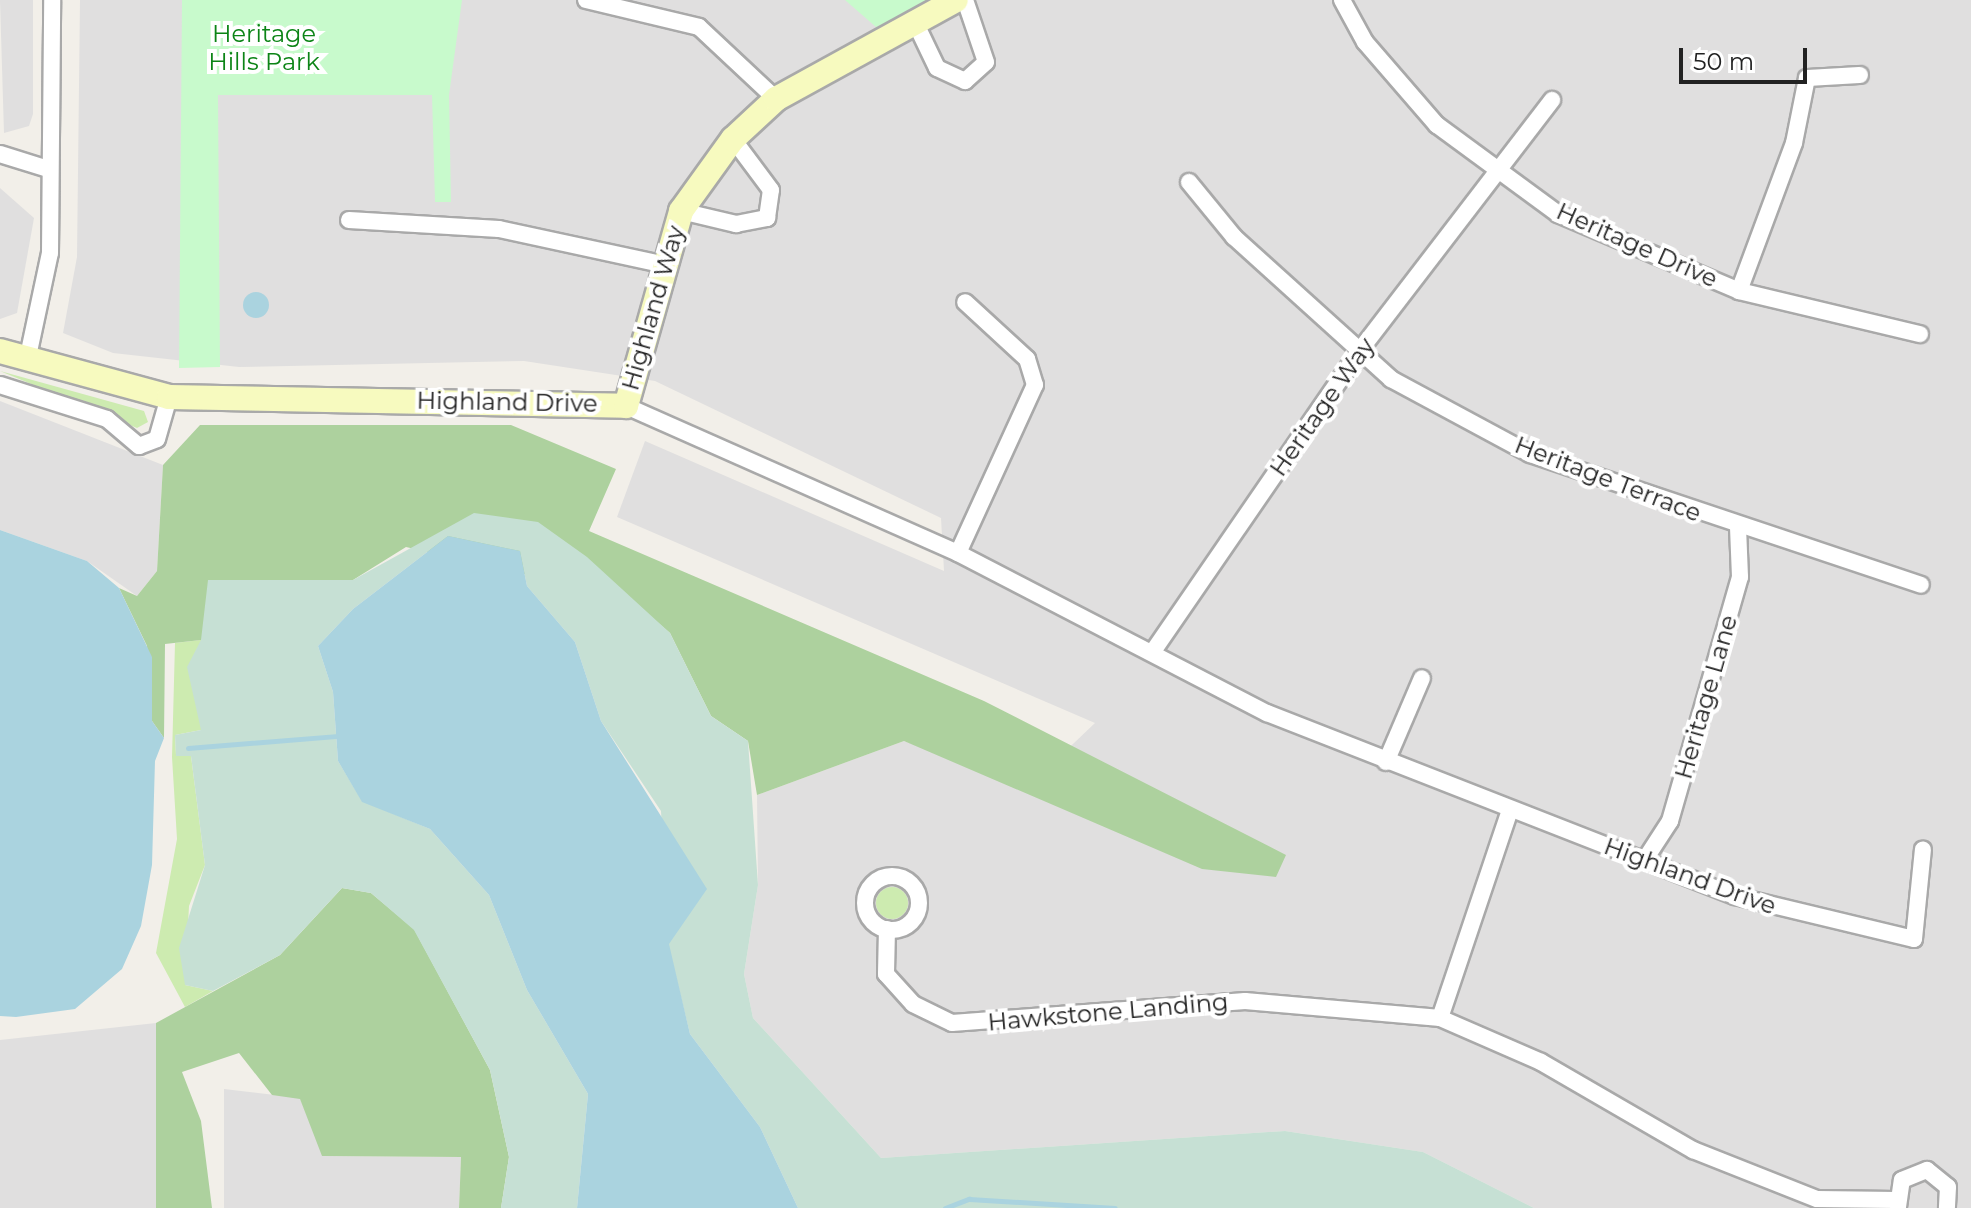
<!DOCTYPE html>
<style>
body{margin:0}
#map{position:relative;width:1971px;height:1208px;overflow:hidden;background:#f2efe9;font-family:Montserrat,sans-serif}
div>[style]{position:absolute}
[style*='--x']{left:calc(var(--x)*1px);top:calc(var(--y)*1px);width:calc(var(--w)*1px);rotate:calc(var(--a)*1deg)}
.residential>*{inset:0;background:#e0dfdf}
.grass>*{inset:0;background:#cdebb0}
.round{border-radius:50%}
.forest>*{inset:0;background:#add19e}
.wetland>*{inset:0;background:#c6e0d4}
.park>*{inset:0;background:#c8facc}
.water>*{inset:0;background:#aad3df}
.stream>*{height:5px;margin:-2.5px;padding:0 2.5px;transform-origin:2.5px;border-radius:2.5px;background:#aad3df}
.roads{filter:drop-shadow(2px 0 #a9a9a9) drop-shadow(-2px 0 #a9a9a9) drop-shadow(0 2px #a9a9a9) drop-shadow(0 -2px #a9a9a9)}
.street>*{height:16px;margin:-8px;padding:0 8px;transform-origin:8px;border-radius:8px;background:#fff}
.street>.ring{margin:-8px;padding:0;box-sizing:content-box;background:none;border:16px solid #fff;border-radius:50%}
.secondary>*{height:24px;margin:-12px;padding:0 12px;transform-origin:12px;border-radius:12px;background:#f7fabf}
span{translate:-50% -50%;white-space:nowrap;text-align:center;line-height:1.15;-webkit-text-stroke:8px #fff;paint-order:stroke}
.park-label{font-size:24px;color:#0c8416}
.street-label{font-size:24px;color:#222}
.scale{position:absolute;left:1679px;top:48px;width:128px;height:36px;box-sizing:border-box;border:4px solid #222;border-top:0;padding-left:10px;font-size:24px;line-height:28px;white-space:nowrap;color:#222;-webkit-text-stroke:6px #fff;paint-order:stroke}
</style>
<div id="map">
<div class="residential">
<div style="clip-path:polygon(0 0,33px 0,33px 114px,29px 126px,4px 133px)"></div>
<div style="clip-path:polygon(80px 0,1971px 0,1971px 1208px,1534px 1208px,1423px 1152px,1285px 1131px,881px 1158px,753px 1018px,744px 974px,758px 885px,757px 795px,904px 741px,1031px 784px,1095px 723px,617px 517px,645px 441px,944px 571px,941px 518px,655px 381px,524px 361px,239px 367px,113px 353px,63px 333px,77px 257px)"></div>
<div style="clip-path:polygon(0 188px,34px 218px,17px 313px,0 319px)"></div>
<div style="clip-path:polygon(0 401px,163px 465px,157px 571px,137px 596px,87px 561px,0 530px)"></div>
<div style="clip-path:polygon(156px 1023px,156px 1208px,0 1208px,0 1040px)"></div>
<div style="clip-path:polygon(224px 1089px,300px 1098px,323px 1156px,461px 1157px,459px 1208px,224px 1208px)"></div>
</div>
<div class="grass">
<div style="clip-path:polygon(0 371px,144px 411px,148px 422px,137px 428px)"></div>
<div style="clip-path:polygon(201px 640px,201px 730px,175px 735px,176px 755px,191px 756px,205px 865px,189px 906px,185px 985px,213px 991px,185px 1007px,156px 953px,177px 839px,172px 757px,175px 643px)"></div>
<div class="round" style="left:876px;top:887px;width:32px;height:32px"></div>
</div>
<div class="forest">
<div style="clip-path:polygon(200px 425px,511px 425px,616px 469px,589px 531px,984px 701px,1286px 855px,1276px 877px,1202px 869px,904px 741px,757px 795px,748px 741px,711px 716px,670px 633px,629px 598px,406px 547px,353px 580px,293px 584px,201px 640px,165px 644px,164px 738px,152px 721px,147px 646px,119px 588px,137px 596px,157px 571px,163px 465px)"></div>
<div style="clip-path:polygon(342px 888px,371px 893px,414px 929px,490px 1070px,509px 1157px,501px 1208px,459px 1208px,461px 1157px,322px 1156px,300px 1099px,272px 1095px,239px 1053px,182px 1072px,201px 1121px,212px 1208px,156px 1208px,156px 1023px,280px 955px)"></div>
</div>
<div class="wetland">
<div style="clip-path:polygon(474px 513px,538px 522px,587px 557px,670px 633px,711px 716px,748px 741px,758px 885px,744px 974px,753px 1018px,881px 1158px,1285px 1131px,1423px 1152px,1534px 1208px,798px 1208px,760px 1127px,690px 1034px,668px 944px,661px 811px,601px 721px,575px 642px,527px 586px,520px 551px,448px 536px,353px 609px,318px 646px,333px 692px,338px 761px,362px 801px,430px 829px,489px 895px,527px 990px,588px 1094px,577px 1208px,501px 1208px,509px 1157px,490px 1070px,414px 930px,371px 893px,342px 888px,280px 955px,213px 991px,185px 985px,179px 948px,205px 865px,191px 756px,176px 756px,175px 735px,201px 730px,187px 667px,201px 640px,208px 580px,353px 580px)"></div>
</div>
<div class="park">
<div style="clip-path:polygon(182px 0,462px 0,449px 95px,451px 202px,435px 202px,432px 95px,218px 95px,220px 367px,179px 368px)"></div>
<div style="clip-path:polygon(845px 0,937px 0,876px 27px)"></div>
</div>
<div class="water">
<div class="round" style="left:243px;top:292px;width:26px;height:26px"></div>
<div style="clip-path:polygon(0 530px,87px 561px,119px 588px,152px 657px,152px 721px,164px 738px,155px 761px,152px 865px,141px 926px,122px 969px,75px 1009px,16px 1017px,0 1016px)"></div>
<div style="clip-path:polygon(448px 536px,520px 551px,527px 586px,575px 642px,601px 721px,707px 889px,669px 944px,690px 1034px,760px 1127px,798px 1208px,577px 1208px,588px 1094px,527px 990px,489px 895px,430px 829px,362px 802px,338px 761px,333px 692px,318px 646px,353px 609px)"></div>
</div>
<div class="stream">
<div style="--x:188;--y:748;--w:148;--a:-4.6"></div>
<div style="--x:945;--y:1208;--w:26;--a:-21"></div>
<div style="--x:969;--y:1199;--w:146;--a:3.5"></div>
</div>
<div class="roads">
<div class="street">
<div style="--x:586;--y:0;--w:116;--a:13.4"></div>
<div style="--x:699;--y:27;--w:105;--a:43.1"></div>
<div style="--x:1342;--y:0;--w:48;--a:61.3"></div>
<div style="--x:1365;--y:42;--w:110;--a:49.1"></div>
<div style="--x:1437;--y:125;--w:150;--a:36.3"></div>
<div style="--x:1558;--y:214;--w:197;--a:23"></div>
<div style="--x:1739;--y:291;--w:186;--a:13.4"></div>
<div style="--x:915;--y:22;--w:51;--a:64.4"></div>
<div style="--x:937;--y:68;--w:31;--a:25"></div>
<div style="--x:965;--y:81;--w:28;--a:-42"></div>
<div style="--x:986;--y:62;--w:65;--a:-108.7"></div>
<div style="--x:0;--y:154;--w:50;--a:17.4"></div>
<div style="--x:1189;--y:182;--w:71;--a:50.7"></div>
<div style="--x:1234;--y:237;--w:212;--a:42.1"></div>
<div style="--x:1391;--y:379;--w:158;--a:28.3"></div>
<div style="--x:1530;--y:454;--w:412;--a:18.5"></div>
<div style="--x:681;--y:211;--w:57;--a:13.3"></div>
<div style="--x:736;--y:224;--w:32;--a:-11"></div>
<div style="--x:767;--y:218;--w:28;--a:-82"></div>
<div style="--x:771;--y:190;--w:64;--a:-126.7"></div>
<div style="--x:349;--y:220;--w:150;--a:3.4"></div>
<div style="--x:499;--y:229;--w:170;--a:12.2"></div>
<div style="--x:1739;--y:291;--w:158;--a:-69.6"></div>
<div style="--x:1794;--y:143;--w:66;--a:-78.7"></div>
<div style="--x:1807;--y:78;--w:53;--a:-3.2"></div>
<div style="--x:27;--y:361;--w:110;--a:-78"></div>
<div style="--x:50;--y:253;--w:253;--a:-89.5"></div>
<div style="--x:0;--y:385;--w:112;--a:17.6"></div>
<div style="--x:107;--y:419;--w:42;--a:40.2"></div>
<div style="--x:139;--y:446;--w:19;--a:-21"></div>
<div style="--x:157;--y:439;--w:44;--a:-74.1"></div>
<div style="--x:626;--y:406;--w:363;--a:23.9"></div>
<div style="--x:958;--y:553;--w:348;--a:27.4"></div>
<div style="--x:1267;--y:713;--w:503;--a:21.36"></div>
<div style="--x:1735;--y:896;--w:184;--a:13.5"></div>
<div style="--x:1914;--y:939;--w:90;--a:-84.3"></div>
<div style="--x:958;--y:553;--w:185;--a:-65.4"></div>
<div style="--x:1035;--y:385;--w:27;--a:-107"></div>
<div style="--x:1027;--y:359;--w:84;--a:-137.4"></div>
<div style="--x:1154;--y:650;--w:365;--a:-55.5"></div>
<div style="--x:1361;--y:349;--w:314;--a:-52.5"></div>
<div style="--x:1386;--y:762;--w:91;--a:-66.8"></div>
<div style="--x:1646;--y:858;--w:44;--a:-57"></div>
<div style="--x:1670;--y:821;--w:254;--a:-74"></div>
<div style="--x:1740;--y:577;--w:49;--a:-92.3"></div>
<div class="ring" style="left:865px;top:876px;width:38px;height:38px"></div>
<div style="--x:887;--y:929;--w:45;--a:91.3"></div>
<div style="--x:886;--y:974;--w:40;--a:48"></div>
<div style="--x:913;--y:1004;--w:43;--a:26"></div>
<div style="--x:952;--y:1023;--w:294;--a:-4.3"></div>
<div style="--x:1245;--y:1001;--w:196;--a:5"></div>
<div style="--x:1440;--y:1018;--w:110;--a:23.5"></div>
<div style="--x:1541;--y:1062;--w:176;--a:30.1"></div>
<div style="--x:1693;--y:1150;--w:133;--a:21.6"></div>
<div style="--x:1817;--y:1199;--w:79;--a:0.7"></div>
<div style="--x:1440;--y:1018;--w:216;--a:-71.4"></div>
<div style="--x:1898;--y:1207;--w:27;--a:-82"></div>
<div style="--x:1902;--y:1180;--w:27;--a:-22"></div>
<div style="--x:1927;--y:1170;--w:27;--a:39"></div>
<div style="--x:1948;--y:1187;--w:21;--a:93"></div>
</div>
<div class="secondary">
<div style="--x:0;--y:351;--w:175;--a:15.2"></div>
<div style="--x:169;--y:397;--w:457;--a:1.1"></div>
<div style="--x:626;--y:406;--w:203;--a:-74.2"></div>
<div style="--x:681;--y:211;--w:89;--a:-54.2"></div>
<div style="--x:733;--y:139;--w:59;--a:-42.9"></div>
<div style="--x:776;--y:99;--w:205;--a:-28.8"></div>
</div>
</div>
<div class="park-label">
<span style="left:264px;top:48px">Heritage<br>Hills Park</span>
</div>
<div class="street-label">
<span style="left:1637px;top:245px;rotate:24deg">Heritage Drive</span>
<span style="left:653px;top:308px;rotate:-74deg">Highland Way</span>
<span style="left:507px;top:402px;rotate:1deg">Highland Drive</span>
<span style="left:1322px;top:407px;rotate:-55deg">Heritage Way</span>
<span style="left:1608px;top:479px;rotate:21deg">Heritage Terrace</span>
<span style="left:1706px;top:697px;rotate:-74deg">Heritage Lane</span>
<span style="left:1690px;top:876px;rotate:20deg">Highland Drive</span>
<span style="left:1108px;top:1012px;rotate:-5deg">Hawkstone Landing</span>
</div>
<div class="scale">50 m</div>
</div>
